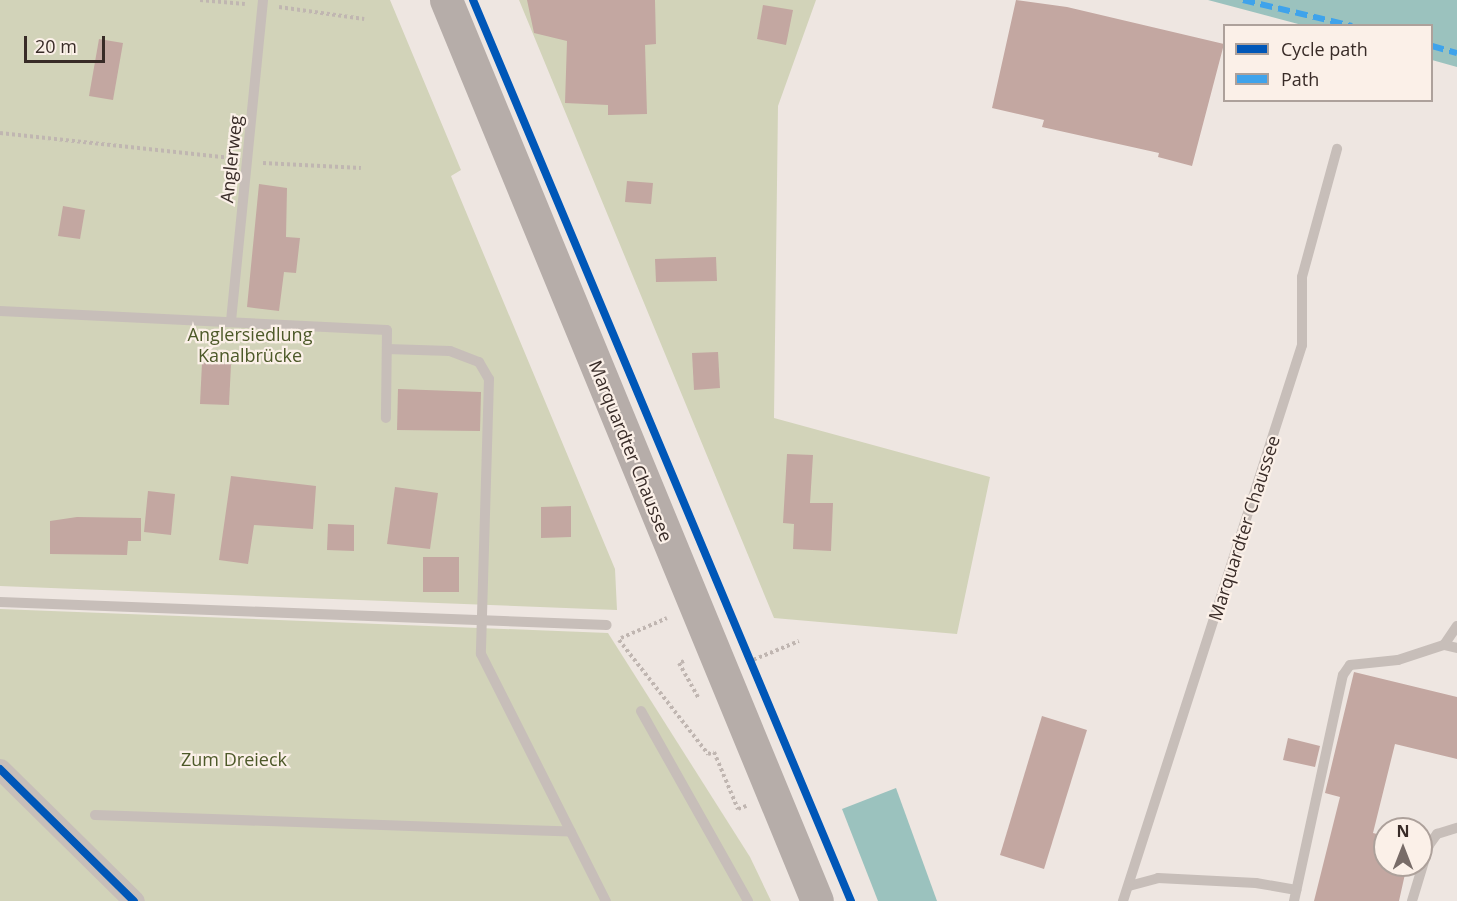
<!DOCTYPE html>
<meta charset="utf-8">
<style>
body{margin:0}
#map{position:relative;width:1457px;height:901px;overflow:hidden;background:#eee6e1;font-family:"Open Sans",sans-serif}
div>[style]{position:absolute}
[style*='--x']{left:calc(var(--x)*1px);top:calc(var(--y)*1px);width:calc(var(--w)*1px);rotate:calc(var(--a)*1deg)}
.green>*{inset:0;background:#d2d3b9}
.water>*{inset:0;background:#9bc2be}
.building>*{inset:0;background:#c3a7a1}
.path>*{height:4px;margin-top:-2px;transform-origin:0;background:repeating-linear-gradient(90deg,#c0b6b1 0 3px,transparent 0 6px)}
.lane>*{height:10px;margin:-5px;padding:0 5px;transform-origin:5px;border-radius:5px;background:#c7beb9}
.street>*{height:21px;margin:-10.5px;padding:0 10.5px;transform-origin:10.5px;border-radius:10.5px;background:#c7beb9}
.primary>*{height:33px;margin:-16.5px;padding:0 16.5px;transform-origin:16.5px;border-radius:16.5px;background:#b6ada9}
.quiet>*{height:6px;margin-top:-3px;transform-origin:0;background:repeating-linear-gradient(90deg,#3fa3eb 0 12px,transparent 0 18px)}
.cycleway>*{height:8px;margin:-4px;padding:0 4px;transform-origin:4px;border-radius:4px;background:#0057b8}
span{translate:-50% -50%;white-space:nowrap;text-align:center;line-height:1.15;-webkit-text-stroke:4.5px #fbf0e8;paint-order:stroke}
.street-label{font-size:18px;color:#382b27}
.park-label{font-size:18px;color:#4d5929}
.legend{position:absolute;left:1223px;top:24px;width:210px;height:78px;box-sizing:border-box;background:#fbf0e8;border:2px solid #ada19b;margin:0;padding:8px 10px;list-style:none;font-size:18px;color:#382b27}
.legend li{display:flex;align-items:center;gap:12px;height:30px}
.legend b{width:30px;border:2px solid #ada19b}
.north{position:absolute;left:1373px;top:817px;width:60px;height:60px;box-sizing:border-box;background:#fbf0e8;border:2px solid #ada19b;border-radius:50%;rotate:0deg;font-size:16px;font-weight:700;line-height:24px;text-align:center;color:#382b27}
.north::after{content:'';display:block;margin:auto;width:21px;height:27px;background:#786c68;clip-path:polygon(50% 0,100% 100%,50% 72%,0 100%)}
.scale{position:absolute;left:24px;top:36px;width:81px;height:27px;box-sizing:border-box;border:3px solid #382b27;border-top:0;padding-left:8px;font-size:18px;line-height:21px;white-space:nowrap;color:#382b27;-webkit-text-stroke:4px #fbf0e8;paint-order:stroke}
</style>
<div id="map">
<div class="green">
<div style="clip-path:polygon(0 0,390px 0,461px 170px,451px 176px,615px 569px,617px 610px,0 586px)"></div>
<div style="clip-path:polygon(519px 0,816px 0,778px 106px,774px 418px,990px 477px,957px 634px,774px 618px)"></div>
<div style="clip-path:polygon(0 609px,608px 633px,750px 857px,771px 901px,0 901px)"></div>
</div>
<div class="water">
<div style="clip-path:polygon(1208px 0,1457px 0,1457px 67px,1432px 60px,1432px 26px,1302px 25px)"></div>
<div style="clip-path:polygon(896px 788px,937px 901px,878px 901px,842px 809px)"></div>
</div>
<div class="building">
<div style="clip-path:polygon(527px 0,655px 0,656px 44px,645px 45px,647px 114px,608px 115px,608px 105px,565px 103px,567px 41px,534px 33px)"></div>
<div style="clip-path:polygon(1016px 0,1067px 7px,1224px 44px,1192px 166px,1158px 157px,1159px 153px,1042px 127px,1044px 120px,992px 108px)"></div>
<div style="clip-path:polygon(763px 5px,793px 10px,786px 45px,757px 39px)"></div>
<div style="clip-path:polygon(99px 39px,123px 43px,113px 100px,89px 96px)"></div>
<div style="clip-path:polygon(627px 181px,653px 183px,651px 204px,625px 202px)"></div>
<div style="clip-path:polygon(259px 184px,287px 188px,286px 237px,300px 238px,296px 273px,284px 272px,279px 311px,247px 307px)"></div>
<div style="clip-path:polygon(63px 206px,85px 210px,80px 239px,58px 236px)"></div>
<div style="clip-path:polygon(716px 257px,717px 281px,656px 282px,655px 259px)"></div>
<div style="clip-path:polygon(718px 352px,720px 388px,694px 390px,692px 353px)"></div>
<div style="clip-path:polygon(202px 363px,231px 364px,229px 405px,200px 404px)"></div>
<div style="clip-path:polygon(398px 389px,481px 392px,480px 431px,397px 430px)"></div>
<div style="clip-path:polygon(787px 454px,813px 455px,810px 503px,833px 503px,831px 551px,793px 549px,794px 524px,783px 523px)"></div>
<div style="clip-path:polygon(231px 476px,316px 486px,313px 529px,254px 525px,248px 564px,219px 560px)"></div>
<div style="clip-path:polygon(395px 487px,438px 493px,430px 549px,387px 544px)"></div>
<div style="clip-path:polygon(148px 491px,175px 494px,171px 535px,144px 532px)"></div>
<div style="clip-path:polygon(571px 506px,571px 537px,541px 538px,541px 507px)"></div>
<div style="clip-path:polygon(77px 517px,141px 518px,141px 541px,128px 541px,127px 555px,50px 554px,50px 521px)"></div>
<div style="clip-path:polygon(328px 524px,354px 525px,354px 551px,327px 550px)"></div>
<div style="clip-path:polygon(423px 557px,459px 557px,459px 592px,423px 592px)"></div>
<div style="clip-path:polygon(1354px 672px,1457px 697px,1457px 759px,1395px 744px,1373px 833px,1385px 836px,1385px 865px,1407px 865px,1399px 901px,1314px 901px,1340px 797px,1325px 793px)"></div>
<div style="clip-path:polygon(1042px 716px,1087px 730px,1044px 869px,1000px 855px)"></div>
<div style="clip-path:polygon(1288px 738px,1320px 746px,1315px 767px,1283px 760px)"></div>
</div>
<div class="path">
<div style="--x:200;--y:0;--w:45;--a:5.1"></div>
<div style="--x:279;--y:7;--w:86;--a:8"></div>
<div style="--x:0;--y:133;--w:230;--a:6.2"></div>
<div style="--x:263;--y:163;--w:98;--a:2.9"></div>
<div style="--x:621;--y:638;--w:50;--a:-23.5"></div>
<div style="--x:619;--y:640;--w:145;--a:52"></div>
<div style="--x:708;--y:754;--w:6;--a:-18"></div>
<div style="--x:714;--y:752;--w:62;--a:67.2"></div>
<div style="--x:738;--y:809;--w:9;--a:-21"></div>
<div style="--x:684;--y:661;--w:5;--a:158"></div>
<div style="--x:679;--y:663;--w:41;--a:60.9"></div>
<div style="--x:748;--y:662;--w:55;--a:-22.4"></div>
</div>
<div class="lane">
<div style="--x:0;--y:311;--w:387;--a:2.8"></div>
<div style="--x:387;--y:330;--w:88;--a:90.7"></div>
<div style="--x:231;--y:321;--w:323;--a:-84.3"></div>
<div style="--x:387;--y:349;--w:63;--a:1.8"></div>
<div style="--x:450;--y:351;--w:31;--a:21"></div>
<div style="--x:479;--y:362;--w:20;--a:60"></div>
<div style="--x:489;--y:379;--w:275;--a:91.7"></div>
<div style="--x:481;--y:654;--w:277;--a:63.2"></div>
<div style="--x:0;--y:602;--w:607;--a:2.17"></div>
<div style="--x:1444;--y:645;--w:23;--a:-56"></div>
<div style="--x:641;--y:711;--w:218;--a:60.6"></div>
<div style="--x:95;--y:815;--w:476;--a:2"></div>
<div style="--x:1129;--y:886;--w:30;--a:-15"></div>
<div style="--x:1158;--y:878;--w:98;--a:2.9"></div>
<div style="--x:1256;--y:883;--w:41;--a:9.9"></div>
<div style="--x:1123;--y:901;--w:584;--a:-72.15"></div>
<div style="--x:1302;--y:345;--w:68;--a:-90"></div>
<div style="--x:1302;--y:277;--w:133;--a:-74.7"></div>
<div style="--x:1294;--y:901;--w:231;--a:-77.8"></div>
<div style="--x:1343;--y:675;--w:12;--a:-55"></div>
<div style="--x:1350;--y:665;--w:48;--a:-5.9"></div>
<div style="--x:1398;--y:660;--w:48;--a:-18.1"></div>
<div style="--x:1444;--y:645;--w:13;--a:13"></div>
<div style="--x:1412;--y:901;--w:59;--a:-73.1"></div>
<div style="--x:1429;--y:845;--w:14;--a:-54"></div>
<div style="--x:1437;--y:834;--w:21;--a:-17"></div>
</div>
<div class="street">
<div style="--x:0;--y:769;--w:188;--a:44.6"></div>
</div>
<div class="primary">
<div style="--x:446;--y:0;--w:974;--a:67.62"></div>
</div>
<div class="quiet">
<div style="--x:1243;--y:0;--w:112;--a:13.4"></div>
<div style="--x:1432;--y:46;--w:26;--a:16"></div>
</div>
<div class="cycleway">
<div style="--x:473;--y:0;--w:977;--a:67.24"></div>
<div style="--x:0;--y:769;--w:188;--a:44.6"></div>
</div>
<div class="street-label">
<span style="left:231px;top:159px;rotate:-84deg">Anglerweg</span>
<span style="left:631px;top:451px;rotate:68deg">Marquardter Chaussee</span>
<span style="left:1244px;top:528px;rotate:-72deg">Marquardter Chaussee</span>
</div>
<div class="park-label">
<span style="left:250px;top:345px">Anglersiedlung<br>Kanalbrücke</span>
<span style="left:234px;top:759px">Zum Dreieck</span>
</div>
<ul class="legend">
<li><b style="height:8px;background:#0057b8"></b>Cycle path</li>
<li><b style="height:8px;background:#3fa3eb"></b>Path</li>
</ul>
<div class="north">N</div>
<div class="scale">20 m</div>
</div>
